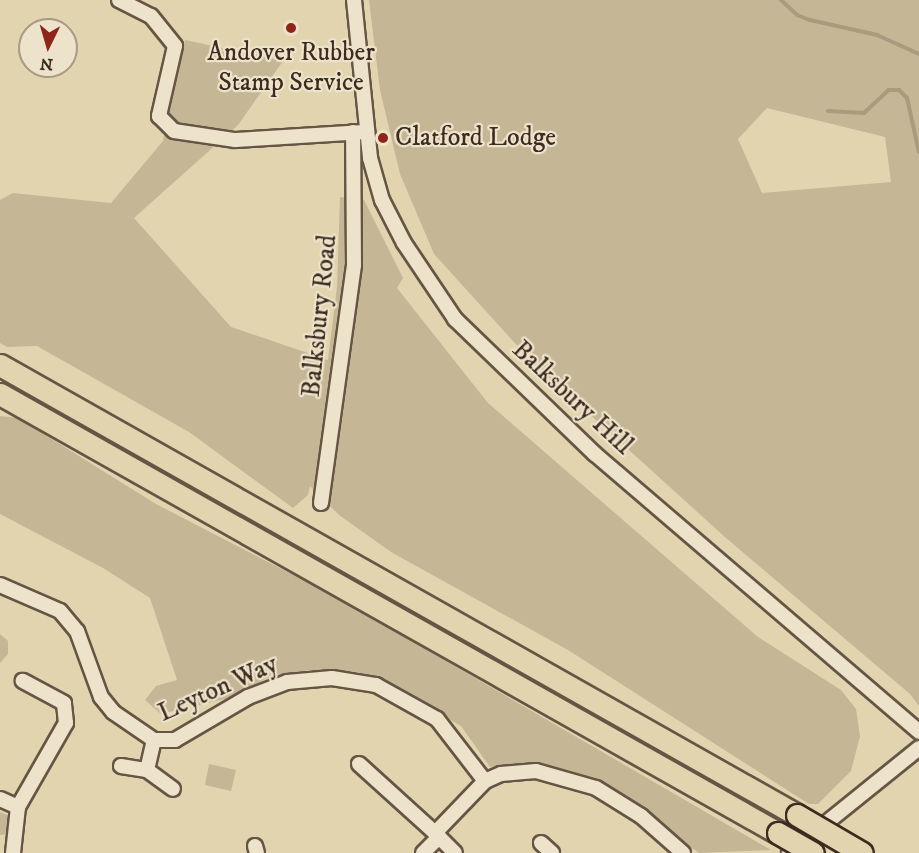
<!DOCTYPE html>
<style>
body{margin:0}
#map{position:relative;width:919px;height:853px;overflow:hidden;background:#e1d4ae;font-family:"IM FELL DW Pica",serif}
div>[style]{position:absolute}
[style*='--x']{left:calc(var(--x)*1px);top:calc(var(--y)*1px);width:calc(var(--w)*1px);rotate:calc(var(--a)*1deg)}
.green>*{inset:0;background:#c5b796}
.stream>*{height:4px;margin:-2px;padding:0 2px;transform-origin:2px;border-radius:2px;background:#a99b7e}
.roads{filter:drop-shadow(2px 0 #654) drop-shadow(-2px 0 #654) drop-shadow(0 2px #654) drop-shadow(0 -2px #654)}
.minor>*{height:14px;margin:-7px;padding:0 7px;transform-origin:7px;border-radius:7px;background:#ece3ca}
.highway>*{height:21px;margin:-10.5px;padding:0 10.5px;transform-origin:10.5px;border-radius:10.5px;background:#e1d4ae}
.bridges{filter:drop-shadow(2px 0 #3d2b20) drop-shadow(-2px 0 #3d2b20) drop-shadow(0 2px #3d2b20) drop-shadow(0 -2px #3d2b20)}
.highway-bridge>*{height:21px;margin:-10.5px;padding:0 10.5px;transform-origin:10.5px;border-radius:10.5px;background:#e1d4ae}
.dots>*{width:16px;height:16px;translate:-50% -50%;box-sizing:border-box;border:3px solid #ece3ca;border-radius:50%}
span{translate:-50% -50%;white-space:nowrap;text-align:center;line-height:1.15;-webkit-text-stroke:4.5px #ece3ca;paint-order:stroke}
.poi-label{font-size:26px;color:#3d2b20}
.left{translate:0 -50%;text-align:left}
.street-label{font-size:26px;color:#3d2b20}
.north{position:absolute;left:18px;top:18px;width:60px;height:60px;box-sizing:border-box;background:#ece3ca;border:2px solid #a69986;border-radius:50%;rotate:185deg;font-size:16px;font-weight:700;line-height:24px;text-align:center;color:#3d2b20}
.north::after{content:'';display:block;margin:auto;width:21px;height:27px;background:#8f2418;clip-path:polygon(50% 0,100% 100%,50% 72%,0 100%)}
</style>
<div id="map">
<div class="green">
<div style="clip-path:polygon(evenodd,369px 0,919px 0,919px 706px,910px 694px,726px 538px,532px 362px,434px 254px,400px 174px,380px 90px,369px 0,767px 108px,885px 137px,891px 182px,762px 193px,738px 139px,767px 108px)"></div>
<div style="clip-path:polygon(185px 40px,283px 61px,238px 125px,134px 218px,231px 327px,328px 360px,337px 287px,340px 197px,364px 200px,403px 278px,397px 288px,488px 403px,758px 637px,841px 690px,856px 709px,860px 736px,851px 771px,818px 804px,809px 804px,568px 650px,391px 552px,339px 515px,310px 486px,308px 495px,293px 508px,189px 432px,37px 346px,7px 347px,0 343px,0 200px,13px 193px,111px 203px,163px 141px)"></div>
<div style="clip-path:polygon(0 416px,18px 418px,156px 504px,334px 596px,771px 850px,699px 853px,611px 791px,528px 762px,490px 767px,461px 726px,378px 678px,357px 672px,310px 670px,285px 674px,265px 679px,233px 697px,161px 714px,145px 700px,156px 686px,177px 680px,150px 598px,103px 568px,0 514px)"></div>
<div style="clip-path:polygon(0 634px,8px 641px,8px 654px,0 663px)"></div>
<div style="clip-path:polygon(209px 764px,236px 770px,231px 791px,205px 785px)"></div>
<div style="clip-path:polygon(0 812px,10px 816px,8px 834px,0 835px)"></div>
</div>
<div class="stream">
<div style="--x:781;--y:0;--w:22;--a:43"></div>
<div style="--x:797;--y:15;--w:14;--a:21"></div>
<div style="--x:810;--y:20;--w:69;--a:12.6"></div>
<div style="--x:877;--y:35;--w:46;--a:24.3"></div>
<div style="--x:828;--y:111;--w:36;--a:3"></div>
<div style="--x:864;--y:113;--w:34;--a:-43"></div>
<div style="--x:889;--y:90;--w:10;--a:0"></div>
<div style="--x:899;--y:90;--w:11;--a:45"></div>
<div style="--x:907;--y:98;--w:55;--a:77.5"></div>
</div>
<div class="roads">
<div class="minor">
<div style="--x:119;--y:0;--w:36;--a:27"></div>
<div style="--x:151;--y:16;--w:38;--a:51"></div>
<div style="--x:175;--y:46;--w:72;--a:102.9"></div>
<div style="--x:159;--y:116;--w:21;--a:45"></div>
<div style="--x:174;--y:131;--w:62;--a:8.4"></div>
<div style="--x:235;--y:140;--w:126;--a:-3.6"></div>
<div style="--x:354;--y:0;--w:159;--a:84.2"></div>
<div style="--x:370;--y:158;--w:44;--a:74.1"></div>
<div style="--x:382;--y:200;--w:48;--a:62.9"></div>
<div style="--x:404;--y:243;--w:92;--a:56.1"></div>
<div style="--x:455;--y:319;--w:194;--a:44"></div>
<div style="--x:595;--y:454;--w:427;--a:40.6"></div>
<div style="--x:321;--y:503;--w:240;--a:-82.1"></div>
<div style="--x:354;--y:265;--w:133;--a:-90.4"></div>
<div style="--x:0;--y:585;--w:65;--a:23.4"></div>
<div style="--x:60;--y:611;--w:26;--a:50"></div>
<div style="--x:77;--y:631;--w:70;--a:70"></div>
<div style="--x:101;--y:697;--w:19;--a:51"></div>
<div style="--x:113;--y:712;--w:50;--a:34.3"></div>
<div style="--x:154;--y:740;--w:21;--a:0"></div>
<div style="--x:175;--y:740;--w:85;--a:-30.5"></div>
<div style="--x:248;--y:697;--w:42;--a:-21"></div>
<div style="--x:287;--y:682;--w:45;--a:-5.1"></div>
<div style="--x:332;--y:678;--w:45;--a:9"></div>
<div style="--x:376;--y:685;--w:70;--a:29.1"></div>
<div style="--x:437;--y:719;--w:78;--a:52.3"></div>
<div style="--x:485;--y:781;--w:17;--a:-24"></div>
<div style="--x:501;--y:774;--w:35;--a:-5"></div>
<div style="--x:536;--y:771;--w:62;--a:15.8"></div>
<div style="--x:596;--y:788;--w:53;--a:31.9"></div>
<div style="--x:641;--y:816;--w:56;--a:41.4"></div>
<div style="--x:359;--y:764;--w:103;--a:42.2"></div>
<div style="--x:435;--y:833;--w:72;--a:-46.1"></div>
<div style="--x:121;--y:766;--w:26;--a:9"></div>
<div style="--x:147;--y:770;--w:32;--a:36"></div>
<div style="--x:147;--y:770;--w:31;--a:-77"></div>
<div style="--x:0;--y:799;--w:20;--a:24"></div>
<div style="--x:435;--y:833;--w:28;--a:45"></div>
<div style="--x:541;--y:843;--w:15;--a:42"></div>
<div style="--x:255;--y:846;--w:7;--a:74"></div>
<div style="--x:13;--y:853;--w:46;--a:-83.8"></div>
<div style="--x:18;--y:807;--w:97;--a:-60.3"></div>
<div style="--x:66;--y:723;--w:20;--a:-96"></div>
<div style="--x:64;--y:703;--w:47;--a:-151.8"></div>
<div style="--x:423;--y:853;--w:23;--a:-45"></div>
<div style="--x:789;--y:853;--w:167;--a:-38.9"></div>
</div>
<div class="highway">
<div style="--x:0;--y:365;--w:915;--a:29.45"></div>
<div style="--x:0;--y:394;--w:893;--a:29.43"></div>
</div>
</div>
<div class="bridges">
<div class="highway-bridge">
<div style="--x:797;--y:815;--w:75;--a:30.3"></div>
<div style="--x:778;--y:833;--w:40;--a:29.7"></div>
</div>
</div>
<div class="dots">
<div style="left:291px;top:28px;background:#8f2418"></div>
<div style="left:383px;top:138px;background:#8f2418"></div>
</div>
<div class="poi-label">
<span style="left:291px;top:68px">Andover Rubber<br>Stamp Service</span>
<span class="left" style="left:395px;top:138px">Clatford Lodge</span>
</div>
<div class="street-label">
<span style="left:320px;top:316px;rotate:-84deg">Balksbury Road</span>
<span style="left:572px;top:398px;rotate:43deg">Balksbury Hill</span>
<span style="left:218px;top:689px;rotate:-24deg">Leyton Way</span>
</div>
<div class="north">N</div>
</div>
